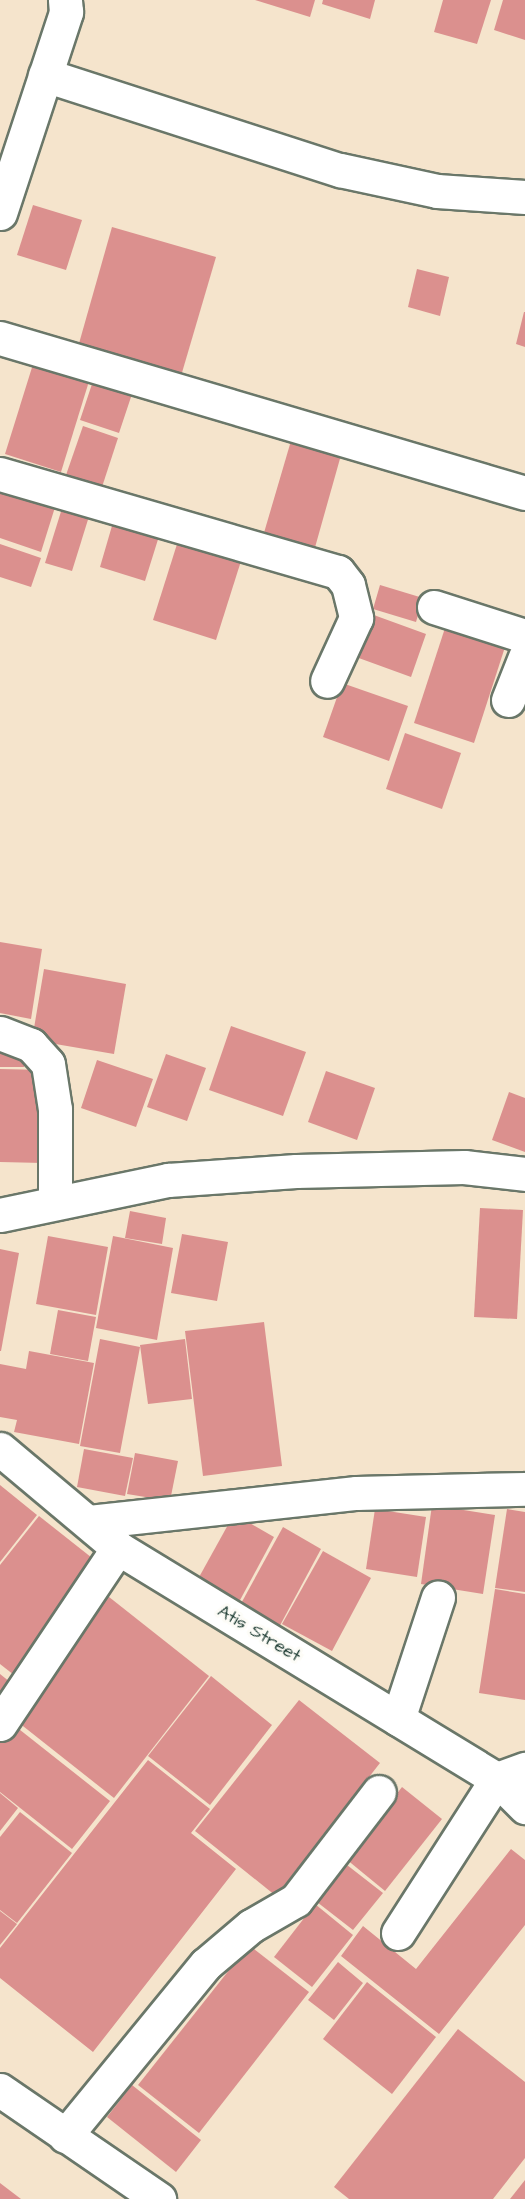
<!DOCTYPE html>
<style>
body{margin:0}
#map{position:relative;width:525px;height:2199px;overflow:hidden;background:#f5e4cc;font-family:"Architects Daughter",sans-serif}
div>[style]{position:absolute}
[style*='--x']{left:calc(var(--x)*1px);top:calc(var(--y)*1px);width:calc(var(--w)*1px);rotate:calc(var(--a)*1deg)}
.building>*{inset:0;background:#db908e}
.roads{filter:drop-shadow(2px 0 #6a7769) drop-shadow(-2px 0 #6a7769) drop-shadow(0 2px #6a7769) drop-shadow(0 -2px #6a7769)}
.minor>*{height:33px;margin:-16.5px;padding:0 16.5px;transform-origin:16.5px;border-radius:16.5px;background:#fff}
.highway>*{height:33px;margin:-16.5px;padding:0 16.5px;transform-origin:16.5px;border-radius:16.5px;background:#fff}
span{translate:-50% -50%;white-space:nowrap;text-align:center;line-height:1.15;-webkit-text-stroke:6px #fdfcf7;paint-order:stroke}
.street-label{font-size:18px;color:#1f3d34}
</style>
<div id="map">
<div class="building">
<div style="clip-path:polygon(255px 0,315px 0,310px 17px)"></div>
<div style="clip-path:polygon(323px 0,375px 0,370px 19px,322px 4px)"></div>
<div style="clip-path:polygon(443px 0,491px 0,477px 44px,434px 32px)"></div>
<div style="clip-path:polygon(503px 0,525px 0,525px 40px,494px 30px)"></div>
<div style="clip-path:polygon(33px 205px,82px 220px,66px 270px,17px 255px)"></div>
<div style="clip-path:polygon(112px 227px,216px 257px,181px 376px,78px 347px)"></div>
<div style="clip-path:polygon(417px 269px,449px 277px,440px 316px,408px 307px)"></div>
<div style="clip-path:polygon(524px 312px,525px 312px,525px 347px,516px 344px)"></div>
<div style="clip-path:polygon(34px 361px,90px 378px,61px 472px,5px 454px)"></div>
<div style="clip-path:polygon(93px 381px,132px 394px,119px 433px,80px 420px)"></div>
<div style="clip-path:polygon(83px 426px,118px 438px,102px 487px,66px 475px)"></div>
<div style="clip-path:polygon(293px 434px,343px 448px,312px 558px,261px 543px)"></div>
<div style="clip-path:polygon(0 487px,56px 504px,41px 552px,0 538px)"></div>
<div style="clip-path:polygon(64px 502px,91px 510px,72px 571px,45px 563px)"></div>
<div style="clip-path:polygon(114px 519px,160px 533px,145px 581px,100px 567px)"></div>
<div style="clip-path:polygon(178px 541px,241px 561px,216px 640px,153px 620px)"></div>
<div style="clip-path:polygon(0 544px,41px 558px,31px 587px,0 577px)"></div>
<div style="clip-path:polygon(380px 585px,423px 598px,416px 622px,373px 609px)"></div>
<div style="clip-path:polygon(371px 614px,426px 634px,411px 677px,356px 657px)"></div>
<div style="clip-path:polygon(445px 628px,505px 647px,474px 743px,414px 723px)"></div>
<div style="clip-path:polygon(342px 683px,408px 706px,389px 761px,323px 737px)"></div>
<div style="clip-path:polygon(405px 733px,461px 753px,442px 809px,386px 789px)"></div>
<div style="clip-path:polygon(0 942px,42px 949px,31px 1019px,0 1013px)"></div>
<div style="clip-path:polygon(44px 969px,126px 984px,114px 1054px,32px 1040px)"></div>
<div style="clip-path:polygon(231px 1026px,306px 1052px,283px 1116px,209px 1090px)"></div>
<div style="clip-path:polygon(0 1043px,24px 1044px,24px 1067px,0 1067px)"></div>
<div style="clip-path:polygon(166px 1054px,206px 1068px,187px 1121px,147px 1107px)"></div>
<div style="clip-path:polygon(97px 1060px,153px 1079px,136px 1127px,81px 1108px)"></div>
<div style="clip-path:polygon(0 1069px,44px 1070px,43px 1163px,0 1162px)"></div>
<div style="clip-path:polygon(326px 1071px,375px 1088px,357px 1140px,308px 1122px)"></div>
<div style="clip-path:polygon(509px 1092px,525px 1098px,525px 1152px,492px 1140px)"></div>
<div style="clip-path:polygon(480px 1208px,523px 1210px,517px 1319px,474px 1317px)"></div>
<div style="clip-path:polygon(130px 1211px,166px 1218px,162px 1244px,125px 1238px)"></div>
<div style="clip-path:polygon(182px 1234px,228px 1242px,217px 1301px,171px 1293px)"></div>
<div style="clip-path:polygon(48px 1236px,108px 1247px,96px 1315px,36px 1304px)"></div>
<div style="clip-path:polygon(113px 1236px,173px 1248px,157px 1340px,96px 1328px)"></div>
<div style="clip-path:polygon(0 1249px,19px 1253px,1px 1351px,0 1351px)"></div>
<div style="clip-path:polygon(58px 1310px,96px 1317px,88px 1361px,50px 1354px)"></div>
<div style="clip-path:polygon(264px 1322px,282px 1466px,203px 1476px,185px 1331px)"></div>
<div style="clip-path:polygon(100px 1339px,140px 1347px,120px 1453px,80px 1446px)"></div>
<div style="clip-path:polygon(185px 1339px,192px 1399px,148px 1404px,140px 1345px)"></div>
<div style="clip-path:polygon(29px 1351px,94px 1363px,79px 1444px,14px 1432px,17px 1420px,0 1417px,0 1364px,26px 1369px)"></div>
<div style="clip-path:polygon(84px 1449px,133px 1458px,125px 1496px,77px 1487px)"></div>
<div style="clip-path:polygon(135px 1453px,178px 1461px,170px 1501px,127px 1494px)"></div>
<div style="clip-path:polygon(0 1485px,37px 1515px,0 1562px)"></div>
<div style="clip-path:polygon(432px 1505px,495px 1515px,483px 1594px,421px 1584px)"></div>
<div style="clip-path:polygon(375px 1509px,426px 1517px,417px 1577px,366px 1569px)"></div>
<div style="clip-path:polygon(507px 1509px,525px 1512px,525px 1592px,495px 1588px)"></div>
<div style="clip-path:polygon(234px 1514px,274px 1537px,239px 1602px,198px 1579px)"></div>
<div style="clip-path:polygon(39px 1516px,101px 1565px,14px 1675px,0 1664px,0 1565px)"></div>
<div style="clip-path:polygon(283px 1527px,321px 1549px,277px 1631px,238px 1609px)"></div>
<div style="clip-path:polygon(323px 1551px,371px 1578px,332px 1651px,282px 1624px)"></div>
<div style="clip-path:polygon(495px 1589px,525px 1594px,525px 1700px,479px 1693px)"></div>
<div style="clip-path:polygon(104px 1593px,209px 1676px,114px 1798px,9px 1715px)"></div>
<div style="clip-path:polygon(0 1674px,10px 1682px,0 1695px)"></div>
<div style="clip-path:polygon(211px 1676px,272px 1725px,210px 1805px,148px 1756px)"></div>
<div style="clip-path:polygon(299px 1700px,380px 1763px,276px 1896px,195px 1831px)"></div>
<div style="clip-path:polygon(10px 1722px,110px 1801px,72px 1849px,0 1792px,0 1734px)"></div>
<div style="clip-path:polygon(148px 1760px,210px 1809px,191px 1833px,236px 1869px,93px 2052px,0 1978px,0 1948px)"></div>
<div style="clip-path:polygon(402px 1787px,442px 1819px,385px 1891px,346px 1859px)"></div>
<div style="clip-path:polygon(0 1793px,18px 1808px,0 1831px)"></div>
<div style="clip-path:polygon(20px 1812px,72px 1853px,17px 1923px,0 1910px,0 1837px)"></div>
<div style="clip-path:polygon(511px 1849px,525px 1860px,525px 1925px,439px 2034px,341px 1956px,363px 1926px,416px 1969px)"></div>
<div style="clip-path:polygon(347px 1865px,383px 1893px,353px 1930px,317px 1902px)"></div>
<div style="clip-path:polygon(315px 1904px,353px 1935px,312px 1987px,274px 1957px)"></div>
<div style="clip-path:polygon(0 1911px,17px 1924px,0 1945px)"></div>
<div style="clip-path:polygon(249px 1945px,309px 1992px,199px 2133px,138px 2085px)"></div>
<div style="clip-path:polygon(338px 1962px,363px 1983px,334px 2020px,308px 2000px)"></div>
<div style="clip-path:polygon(367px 1982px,436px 2037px,392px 2094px,323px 2039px)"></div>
<div style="clip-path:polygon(458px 2029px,525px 2082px,525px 2158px,493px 2199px,349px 2199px,334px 2187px)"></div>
<div style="clip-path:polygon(132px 2085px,201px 2140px,176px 2172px,107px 2117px)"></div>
<div style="clip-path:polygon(525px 2180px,525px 2199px,510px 2199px)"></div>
<div style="clip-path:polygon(0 2183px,21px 2199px,0 2199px)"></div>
</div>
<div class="roads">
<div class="minor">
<div style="--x:45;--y:75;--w:310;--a:17.9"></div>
<div style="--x:340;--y:170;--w:99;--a:12.2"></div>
<div style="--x:437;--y:191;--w:88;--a:3.9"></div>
<div style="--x:0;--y:213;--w:212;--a:-71.8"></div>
<div style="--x:66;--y:12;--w:12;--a:-95"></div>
<div style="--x:0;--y:338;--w:547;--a:16.45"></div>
<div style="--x:0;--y:474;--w:352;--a:16.2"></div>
<div style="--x:338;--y:572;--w:16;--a:52"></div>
<div style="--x:348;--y:585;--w:34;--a:76"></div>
<div style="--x:356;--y:618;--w:69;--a:114.7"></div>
<div style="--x:434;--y:607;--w:96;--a:17.7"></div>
<div style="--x:508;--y:700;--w:46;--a:-68.4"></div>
<div style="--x:0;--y:1033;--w:33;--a:21"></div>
<div style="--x:31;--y:1045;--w:25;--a:48"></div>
<div style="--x:48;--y:1064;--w:46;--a:81.2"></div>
<div style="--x:55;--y:1109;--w:94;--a:90"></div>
<div style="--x:0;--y:1215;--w:172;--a:-11.8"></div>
<div style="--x:168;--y:1180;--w:128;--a:-4"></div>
<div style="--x:296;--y:1171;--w:168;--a:-1.4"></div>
<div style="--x:464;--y:1167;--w:61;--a:6.5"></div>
<div style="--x:0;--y:1449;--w:154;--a:40"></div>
<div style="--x:118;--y:1548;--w:444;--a:31.4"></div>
<div style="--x:497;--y:1779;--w:40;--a:45"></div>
<div style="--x:89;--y:1522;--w:269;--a:-6.2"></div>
<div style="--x:356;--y:1493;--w:169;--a:-1.4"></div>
<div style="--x:398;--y:1719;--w:128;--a:-71.8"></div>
<div style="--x:0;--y:1724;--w:212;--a:-56.2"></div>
<div style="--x:398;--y:1933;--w:183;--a:-57.3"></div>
<div style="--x:497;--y:1779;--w:30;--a:-20"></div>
<div style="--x:65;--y:2136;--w:222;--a:-50.7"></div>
<div style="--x:206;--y:1964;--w:59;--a:-40.2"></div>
<div style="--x:251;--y:1926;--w:52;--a:-30"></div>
<div style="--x:296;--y:1900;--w:136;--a:-52.5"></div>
</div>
<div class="highway">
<div style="--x:0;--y:2090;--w:193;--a:34.4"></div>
</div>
</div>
<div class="street-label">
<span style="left:259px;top:1634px;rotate:31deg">Atis Street</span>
</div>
</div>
